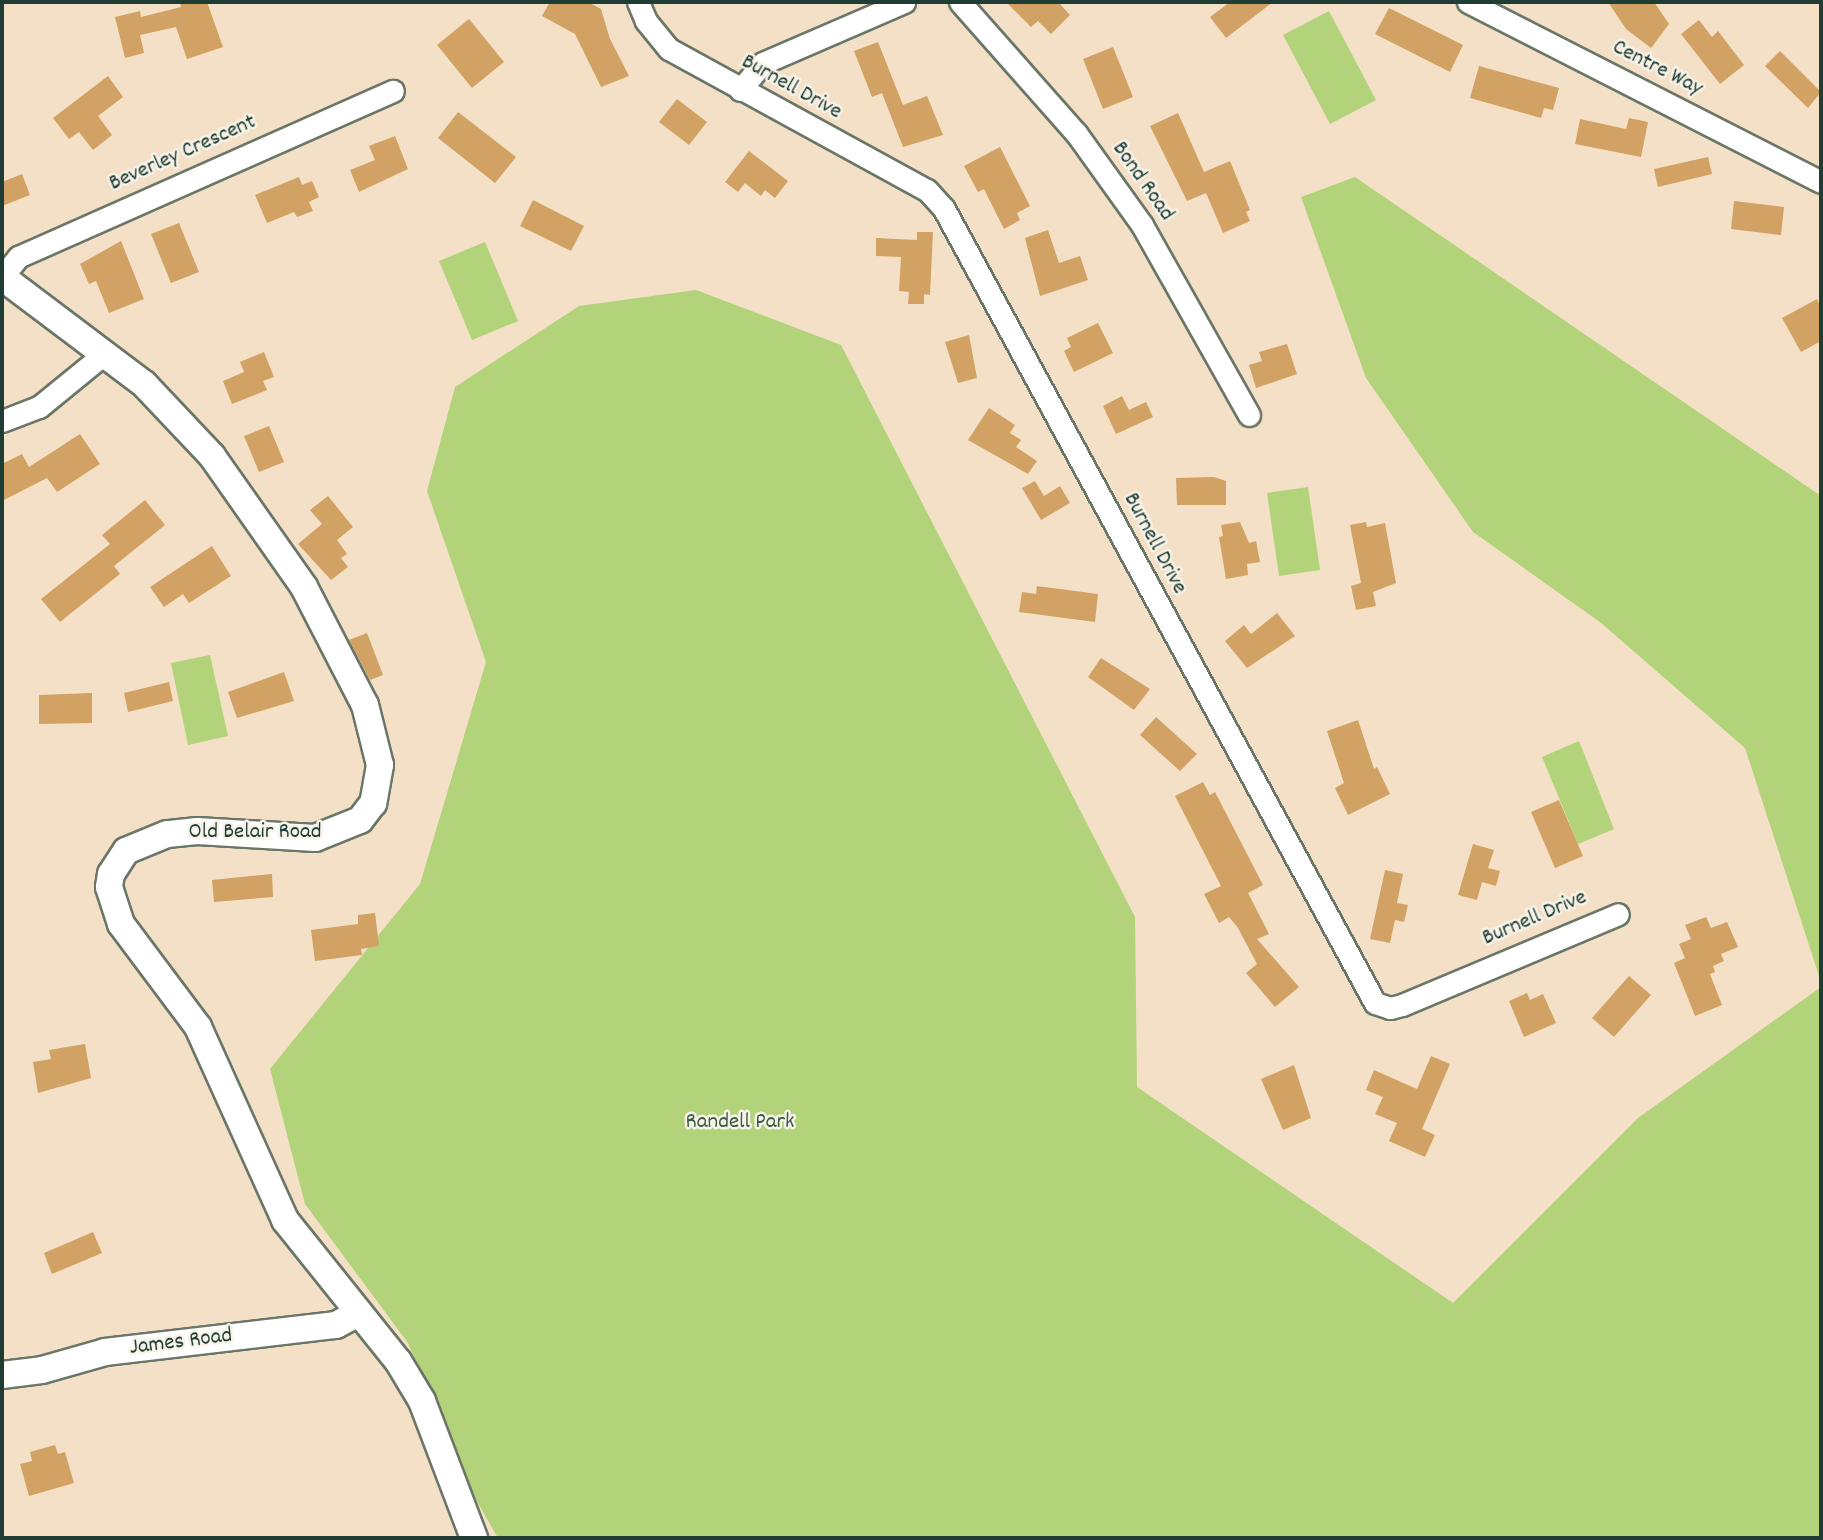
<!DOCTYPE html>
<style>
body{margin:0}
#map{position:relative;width:1823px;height:1540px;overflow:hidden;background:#f4e0c6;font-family:Dekko,sans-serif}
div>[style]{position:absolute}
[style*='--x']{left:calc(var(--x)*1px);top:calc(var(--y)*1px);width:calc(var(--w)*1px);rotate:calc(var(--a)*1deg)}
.green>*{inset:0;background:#b2d37a}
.building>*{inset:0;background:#d1a264}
.roads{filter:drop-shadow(2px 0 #6a7667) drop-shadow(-2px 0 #6a7667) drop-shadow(0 2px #6a7667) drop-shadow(0 -2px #6a7667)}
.minor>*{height:21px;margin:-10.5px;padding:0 10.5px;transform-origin:10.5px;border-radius:10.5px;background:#fff}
.major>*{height:26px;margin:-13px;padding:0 13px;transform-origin:13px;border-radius:13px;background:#fff}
span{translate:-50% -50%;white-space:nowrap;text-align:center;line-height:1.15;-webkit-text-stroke:5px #f7f3e8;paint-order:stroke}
.street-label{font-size:23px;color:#1f3d34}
.park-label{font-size:23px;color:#3c5b42}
.frame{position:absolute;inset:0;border:4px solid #1f3d34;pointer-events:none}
</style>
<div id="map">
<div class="green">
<div style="clip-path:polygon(1329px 11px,1376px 100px,1330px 124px,1283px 35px)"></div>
<div style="clip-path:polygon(1355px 177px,1821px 496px,1821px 982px,1745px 748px,1600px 622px,1473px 532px,1366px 378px,1301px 197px)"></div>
<div style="clip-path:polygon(485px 242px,518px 321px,472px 340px,439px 261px)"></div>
<div style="clip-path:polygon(696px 290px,841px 345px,1135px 917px,1137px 1087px,1453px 1303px,1638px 1118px,1821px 987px,1821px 1538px,498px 1538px,471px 1491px,408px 1343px,305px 1204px,270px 1069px,420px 884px,486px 662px,427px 491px,455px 387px,579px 306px)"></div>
<div style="clip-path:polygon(1308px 487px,1320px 570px,1279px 576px,1267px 493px)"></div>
<div style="clip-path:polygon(210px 655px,228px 736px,188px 745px,171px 663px)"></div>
<div style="clip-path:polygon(1579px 741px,1614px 829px,1578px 844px,1542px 757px)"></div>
</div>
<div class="building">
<div style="clip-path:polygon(180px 2px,207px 2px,223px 47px,187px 59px,176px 27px,140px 35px,144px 53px,125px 58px,115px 17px,140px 11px,141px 17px,181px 7px)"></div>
<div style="clip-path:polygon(550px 2px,588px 2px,601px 9px,610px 39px,629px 76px,601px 87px,575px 34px,542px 16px)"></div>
<div style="clip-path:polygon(1006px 2px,1058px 2px,1070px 15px,1051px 34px,1038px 21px,1031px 27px)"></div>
<div style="clip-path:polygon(1230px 2px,1273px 2px,1226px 38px,1210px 17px)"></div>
<div style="clip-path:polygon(1608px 2px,1654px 2px,1669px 24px,1651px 48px,1626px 29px)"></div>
<div style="clip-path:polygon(1389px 8px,1463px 45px,1450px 72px,1375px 34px)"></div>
<div style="clip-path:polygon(469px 19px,504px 62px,472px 88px,437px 45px)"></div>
<div style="clip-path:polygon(1699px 20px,1712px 37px,1718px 31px,1744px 65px,1720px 84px,1681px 34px)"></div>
<div style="clip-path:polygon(878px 42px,903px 105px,927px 96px,943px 135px,903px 147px,882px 93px,872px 97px,854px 51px)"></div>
<div style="clip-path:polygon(1113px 47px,1133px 97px,1103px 109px,1083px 59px)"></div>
<div style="clip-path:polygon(1780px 51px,1821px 92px,1808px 108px,1765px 66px)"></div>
<div style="clip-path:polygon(1479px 66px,1559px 88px,1553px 110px,1544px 108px,1541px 118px,1470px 98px)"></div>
<div style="clip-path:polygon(108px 76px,123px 97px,98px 116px,112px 135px,93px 150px,79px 132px,69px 139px,53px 118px)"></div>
<div style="clip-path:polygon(677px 99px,707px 122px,689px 145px,659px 122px)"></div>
<div style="clip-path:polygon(458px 112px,516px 157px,495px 183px,438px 138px)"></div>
<div style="clip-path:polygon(1178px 113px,1204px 172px,1230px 161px,1250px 210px,1246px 212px,1250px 221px,1223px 233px,1206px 193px,1187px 201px,1150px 126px)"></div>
<div style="clip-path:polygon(1629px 118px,1648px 122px,1641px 157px,1575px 144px,1580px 119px,1626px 129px)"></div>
<div style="clip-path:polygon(395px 136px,408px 169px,359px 192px,350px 170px,375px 160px,369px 146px)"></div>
<div style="clip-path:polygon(1000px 147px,1030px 206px,1017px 213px,1020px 220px,1004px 229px,984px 189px,978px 192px,964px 166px)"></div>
<div style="clip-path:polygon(749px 151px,788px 181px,775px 198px,765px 190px,761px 196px,745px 183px,738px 192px,725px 182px)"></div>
<div style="clip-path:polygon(1708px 157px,1712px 174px,1658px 187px,1654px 169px)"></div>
<div style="clip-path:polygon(22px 174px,30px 195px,2px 206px,2px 182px)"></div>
<div style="clip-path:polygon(299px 177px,302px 185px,312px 181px,319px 197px,309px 202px,313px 211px,297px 217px,294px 212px,267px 223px,255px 195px)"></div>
<div style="clip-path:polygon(533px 200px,584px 226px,571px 251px,520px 226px)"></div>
<div style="clip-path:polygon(1734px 201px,1784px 207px,1781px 235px,1731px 229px)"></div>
<div style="clip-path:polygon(179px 223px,199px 272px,171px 283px,151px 234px)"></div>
<div style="clip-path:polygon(1048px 230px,1059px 263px,1080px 256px,1088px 280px,1040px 296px,1025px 238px)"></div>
<div style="clip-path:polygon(917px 232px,933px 232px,930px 295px,924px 294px,924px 304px,908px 304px,909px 292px,899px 291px,901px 257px,876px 256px,876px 238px,917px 240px)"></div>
<div style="clip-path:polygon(121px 241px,144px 299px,109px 313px,96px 281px,89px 284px,80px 264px)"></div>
<div style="clip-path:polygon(1817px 299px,1821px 307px,1821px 341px,1801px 352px,1782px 318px)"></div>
<div style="clip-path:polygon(1098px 323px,1113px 353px,1074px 372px,1064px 351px,1071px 347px,1067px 338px)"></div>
<div style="clip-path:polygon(969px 335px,977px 378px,958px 383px,945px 342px)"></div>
<div style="clip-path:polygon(1287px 344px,1297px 374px,1256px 388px,1249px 365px,1262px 361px,1259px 352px)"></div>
<div style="clip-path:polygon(264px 352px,274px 377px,263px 381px,267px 390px,232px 404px,223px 381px,244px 372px,240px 362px)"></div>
<div style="clip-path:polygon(1122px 396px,1129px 410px,1146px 402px,1153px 417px,1116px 434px,1103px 406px)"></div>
<div style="clip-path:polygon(989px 408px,1015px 425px,1010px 433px,1021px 440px,1016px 447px,1037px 461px,1028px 474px,968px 440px)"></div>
<div style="clip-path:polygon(269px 426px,284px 462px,259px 472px,244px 436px)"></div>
<div style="clip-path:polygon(80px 434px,100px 464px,57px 492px,47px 478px,2px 501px,2px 464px,22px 454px,29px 467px)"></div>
<div style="clip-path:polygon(1214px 477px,1226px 481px,1226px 505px,1177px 505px,1176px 478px)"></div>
<div style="clip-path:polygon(1035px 481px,1044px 496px,1060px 486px,1070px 503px,1041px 520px,1022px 488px)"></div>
<div style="clip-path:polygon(328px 496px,353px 527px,337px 540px,347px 554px,341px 558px,348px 567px,331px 580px,298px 544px,322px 524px,310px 510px)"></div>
<div style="clip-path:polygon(145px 500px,165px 525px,114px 566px,120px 574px,60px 622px,41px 599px,110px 544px,102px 535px)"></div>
<div style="clip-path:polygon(1240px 522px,1249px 543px,1256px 541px,1260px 562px,1247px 564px,1248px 575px,1226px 579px,1219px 537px,1223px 536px,1221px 525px)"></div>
<div style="clip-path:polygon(1366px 522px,1367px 527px,1385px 523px,1396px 583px,1373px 592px,1376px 606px,1356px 610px,1351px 586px,1361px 583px,1350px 525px)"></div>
<div style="clip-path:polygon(212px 546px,231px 576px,189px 603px,183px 594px,164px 607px,150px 587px)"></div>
<div style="clip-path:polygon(1037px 586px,1098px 594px,1095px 622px,1019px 612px,1022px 592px,1036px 594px)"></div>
<div style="clip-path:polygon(1277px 613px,1295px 636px,1247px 668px,1225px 641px,1244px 625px,1251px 634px)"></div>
<div style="clip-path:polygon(367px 633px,383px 675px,370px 680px,349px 640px)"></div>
<div style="clip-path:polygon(1101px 658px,1150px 689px,1134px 710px,1088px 677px)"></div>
<div style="clip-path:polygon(284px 672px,294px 701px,237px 718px,228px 692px)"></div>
<div style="clip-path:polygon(169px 682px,173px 701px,128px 712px,124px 693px)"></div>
<div style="clip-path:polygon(92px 693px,92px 723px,39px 724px,39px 695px)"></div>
<div style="clip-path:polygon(1156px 717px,1197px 754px,1180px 771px,1140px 735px)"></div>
<div style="clip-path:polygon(1358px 720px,1374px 769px,1377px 767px,1390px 794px,1348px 815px,1335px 788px,1344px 783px,1327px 731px)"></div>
<div style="clip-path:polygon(1203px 782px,1210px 795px,1215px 792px,1263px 885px,1248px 893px,1269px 934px,1257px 939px,1299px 987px,1275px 1007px,1246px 973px,1257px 964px,1238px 928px,1229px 917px,1219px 923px,1204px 894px,1221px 886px,1175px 796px)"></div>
<div style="clip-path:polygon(1559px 800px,1583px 856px,1555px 868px,1531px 812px)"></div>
<div style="clip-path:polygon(1473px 844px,1494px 850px,1488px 868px,1500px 871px,1496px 886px,1482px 882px,1477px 900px,1458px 895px)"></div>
<div style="clip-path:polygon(1385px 870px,1403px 874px,1397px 903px,1408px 905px,1404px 922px,1395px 920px,1390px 943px,1370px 939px)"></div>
<div style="clip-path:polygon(272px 874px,273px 897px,214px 902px,212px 880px)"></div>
<div style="clip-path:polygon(375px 913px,379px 946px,361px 949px,362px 955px,315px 961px,311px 930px,358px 924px,358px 915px)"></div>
<div style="clip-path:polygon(1706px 917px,1711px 928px,1727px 922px,1738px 947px,1721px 954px,1724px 961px,1713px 966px,1715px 972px,1710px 974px,1722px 1005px,1695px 1016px,1674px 963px,1685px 958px,1679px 944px,1691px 939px,1685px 925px)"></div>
<div style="clip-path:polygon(1629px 976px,1651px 995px,1614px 1037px,1592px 1018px)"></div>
<div style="clip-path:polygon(1527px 993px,1530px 1000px,1543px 994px,1556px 1023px,1524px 1037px,1509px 1001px)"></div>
<div style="clip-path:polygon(85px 1044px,91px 1078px,38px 1093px,33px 1062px,51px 1059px,49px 1050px)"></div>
<div style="clip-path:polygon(1431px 1056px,1450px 1064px,1422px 1129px,1435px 1135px,1425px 1157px,1389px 1141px,1397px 1123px,1375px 1114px,1383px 1097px,1366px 1090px,1374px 1070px,1417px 1089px)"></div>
<div style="clip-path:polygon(1294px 1065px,1311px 1118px,1283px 1130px,1261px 1079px)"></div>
<div style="clip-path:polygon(93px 1232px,102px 1253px,52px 1274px,44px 1253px)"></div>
<div style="clip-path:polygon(55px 1445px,58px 1454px,65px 1452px,74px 1483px,29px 1496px,20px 1464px,32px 1461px,30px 1452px)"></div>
</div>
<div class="roads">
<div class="minor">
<div style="--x:638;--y:2;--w:21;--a:67"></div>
<div style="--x:646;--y:21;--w:36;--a:51"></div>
<div style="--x:669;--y:49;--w:294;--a:28.7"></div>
<div style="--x:927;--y:190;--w:25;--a:48"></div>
<div style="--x:944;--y:209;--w:903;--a:61.51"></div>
<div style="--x:1375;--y:1003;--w:16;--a:18"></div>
<div style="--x:1390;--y:1008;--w:12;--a:-14"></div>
<div style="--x:1402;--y:1005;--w:234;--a:-22.8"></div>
<div style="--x:960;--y:2;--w:175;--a:48.5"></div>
<div style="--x:1076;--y:133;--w:113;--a:54.3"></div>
<div style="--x:1142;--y:225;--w:218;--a:60.6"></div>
<div style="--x:1468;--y:2;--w:396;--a:27"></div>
<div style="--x:740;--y:90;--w:35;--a:-50"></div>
<div style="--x:763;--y:63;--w:154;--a:-23.4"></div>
<div style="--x:2;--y:277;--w:26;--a:-51"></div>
<div style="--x:18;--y:257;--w:410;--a:-23.9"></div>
<div style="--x:2;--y:421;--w:40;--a:-21"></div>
<div style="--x:39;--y:407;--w:84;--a:-39.2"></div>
</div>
<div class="major">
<div style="--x:2;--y:277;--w:178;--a:37"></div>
<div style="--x:144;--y:384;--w:99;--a:46.6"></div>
<div style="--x:212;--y:456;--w:160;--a:54.9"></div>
<div style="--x:304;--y:587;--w:133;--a:62.7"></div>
<div style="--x:365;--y:705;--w:62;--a:76"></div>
<div style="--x:380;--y:765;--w:39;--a:100"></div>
<div style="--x:373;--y:803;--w:21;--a:127"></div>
<div style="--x:360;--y:820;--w:48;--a:158.2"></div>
<div style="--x:315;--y:838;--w:118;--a:-176.6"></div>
<div style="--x:197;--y:831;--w:30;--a:174"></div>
<div style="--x:167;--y:834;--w:44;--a:157.5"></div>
<div style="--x:126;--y:851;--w:27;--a:123"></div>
<div style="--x:111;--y:874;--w:13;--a:99"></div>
<div style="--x:109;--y:887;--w:39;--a:72"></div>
<div style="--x:121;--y:924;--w:129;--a:53.2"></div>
<div style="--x:198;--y:1027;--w:212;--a:65.7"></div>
<div style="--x:285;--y:1220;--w:181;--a:51.3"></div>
<div style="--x:398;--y:1361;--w:47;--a:59"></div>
<div style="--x:422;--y:1401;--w:147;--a:69.2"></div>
<div style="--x:2;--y:1375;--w:40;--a:-7.1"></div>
<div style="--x:42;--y:1370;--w:66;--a:-15.9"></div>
<div style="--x:105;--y:1352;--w:233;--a:-6.7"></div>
<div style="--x:336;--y:1325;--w:26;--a:-28"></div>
</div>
</div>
<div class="street-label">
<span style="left:1657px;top:69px;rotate:27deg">Centre Way</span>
<span style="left:791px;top:88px;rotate:29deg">Burnell Drive</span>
<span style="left:183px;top:154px;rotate:-24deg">Beverley Crescent</span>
<span style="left:1142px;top:182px;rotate:55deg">Bond Road</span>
<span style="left:1154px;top:544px;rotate:62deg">Burnell Drive</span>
<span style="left:255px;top:833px">Old Belair Road</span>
<span style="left:1535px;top:919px;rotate:-23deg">Burnell Drive</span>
<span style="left:181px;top:1343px;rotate:-7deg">James Road</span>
</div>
<div class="park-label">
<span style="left:740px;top:1123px">Randell Park</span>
</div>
<div class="frame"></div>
</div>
